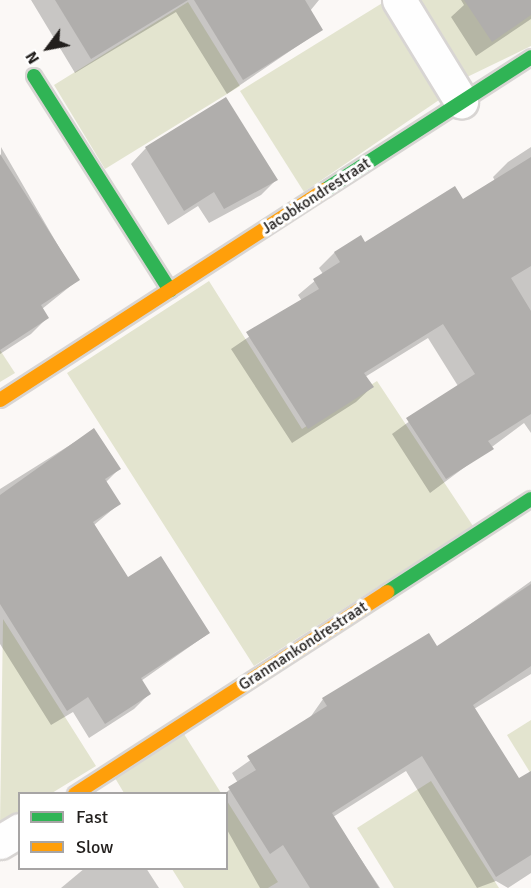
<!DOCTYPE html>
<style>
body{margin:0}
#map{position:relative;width:531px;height:888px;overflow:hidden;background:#fbf8f6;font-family:Signika,sans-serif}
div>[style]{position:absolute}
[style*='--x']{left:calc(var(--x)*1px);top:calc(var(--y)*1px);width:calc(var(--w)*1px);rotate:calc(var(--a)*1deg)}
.green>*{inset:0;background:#e3e4cf}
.shadow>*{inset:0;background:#0003}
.building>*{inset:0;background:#b0aeac}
.roads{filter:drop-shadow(2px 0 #d8d5d3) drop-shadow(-2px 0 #d8d5d3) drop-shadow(0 2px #d8d5d3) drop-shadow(0 -2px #d8d5d3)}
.street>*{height:33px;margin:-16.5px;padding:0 16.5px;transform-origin:16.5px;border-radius:16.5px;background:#fefefe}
.fast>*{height:14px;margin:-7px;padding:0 7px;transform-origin:7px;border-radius:7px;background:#30b455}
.slow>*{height:14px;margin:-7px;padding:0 7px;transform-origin:7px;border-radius:7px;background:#ff9f0a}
span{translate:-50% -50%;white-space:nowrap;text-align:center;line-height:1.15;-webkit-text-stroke:6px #fff;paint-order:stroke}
.street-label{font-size:16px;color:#221f1d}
.legend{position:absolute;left:18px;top:792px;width:210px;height:78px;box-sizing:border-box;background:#fff;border:2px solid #a7a5a5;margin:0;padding:8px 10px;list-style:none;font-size:18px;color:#221f1d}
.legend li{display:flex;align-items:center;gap:12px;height:30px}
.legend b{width:30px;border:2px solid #a7a5a5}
.north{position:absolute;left:18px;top:18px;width:60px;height:60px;-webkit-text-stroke:4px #fff;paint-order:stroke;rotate:238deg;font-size:16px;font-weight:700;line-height:24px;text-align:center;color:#221f1d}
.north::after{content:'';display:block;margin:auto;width:21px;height:27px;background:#221f1d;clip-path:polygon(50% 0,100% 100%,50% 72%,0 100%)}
</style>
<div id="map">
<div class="green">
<div style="clip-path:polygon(408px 0,531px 0,531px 46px,465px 78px)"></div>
<div style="clip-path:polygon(188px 2px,240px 86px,105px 169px,54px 85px)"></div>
<div style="clip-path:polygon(384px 2px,437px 87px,439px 100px,304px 192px,240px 91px)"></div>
<div style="clip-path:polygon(209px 281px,302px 429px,377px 381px,473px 526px,254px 666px,67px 373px)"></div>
<div style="clip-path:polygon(0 350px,15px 373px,0 382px)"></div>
<div style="clip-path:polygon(3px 619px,96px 766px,52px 793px,20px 794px,19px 814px,0 826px)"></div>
<div style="clip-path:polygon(531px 720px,531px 774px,507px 735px)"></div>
<div style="clip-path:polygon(184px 734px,221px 793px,124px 793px,115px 778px)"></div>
<div style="clip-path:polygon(431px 781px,499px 888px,394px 888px,357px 828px)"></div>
<div style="clip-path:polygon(227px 801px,278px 882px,268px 888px,184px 888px,172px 869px,226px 868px)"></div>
</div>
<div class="shadow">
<div style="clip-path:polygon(31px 0,319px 0,310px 11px,321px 30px,227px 94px,176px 12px,75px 73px)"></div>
<div style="clip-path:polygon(461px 0,531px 0,531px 19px,476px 56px,451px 17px,464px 5px)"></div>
<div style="clip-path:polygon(1px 147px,78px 280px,42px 309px,47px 318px,31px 334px,0 354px)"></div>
<div style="clip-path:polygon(531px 147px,531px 433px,524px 423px,430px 493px,392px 434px,458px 386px,428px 338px,365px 377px,372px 387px,356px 402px,292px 443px,231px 349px,302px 301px,298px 295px,323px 274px,319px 268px,334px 253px,360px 237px,365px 244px,463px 201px,495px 181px,493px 177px,508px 162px)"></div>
<div style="clip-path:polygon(146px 148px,276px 180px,261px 195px,209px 223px,198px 206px,168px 225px,131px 164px)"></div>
<div style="clip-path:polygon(94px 430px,119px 469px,105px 483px,119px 504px,94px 525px,127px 579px,209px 633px,141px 681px,149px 694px,134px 709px,89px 738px,73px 712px,51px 725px,0 644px,0 489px)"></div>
<div style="clip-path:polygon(531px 581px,531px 674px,474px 709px,531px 798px,531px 873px,508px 888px,496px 881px,477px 888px,406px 771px,333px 817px,380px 888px,260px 888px,226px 828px,224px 794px,238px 783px,232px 773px,309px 719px,323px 699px,437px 648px)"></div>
<div style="clip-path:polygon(85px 868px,146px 868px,159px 888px,61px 888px)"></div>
</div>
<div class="building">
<div style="clip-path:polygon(55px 0,188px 0,91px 59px)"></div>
<div style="clip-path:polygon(194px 0,305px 0,323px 30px,243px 80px)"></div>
<div style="clip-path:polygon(464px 0,531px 0,531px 15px,492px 42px)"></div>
<div style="clip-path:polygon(226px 97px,278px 180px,224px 209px,214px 192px,184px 211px,145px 147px)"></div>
<div style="clip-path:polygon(0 154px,80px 280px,41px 305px,49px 318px,0 350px)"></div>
<div style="clip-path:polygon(531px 157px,531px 266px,511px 278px,531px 311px,531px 414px,488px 441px,494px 449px,446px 479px,406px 418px,475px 374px,443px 324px,364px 373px,374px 387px,308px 429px,246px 332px,319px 289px,313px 279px,340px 262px,334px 252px,361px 235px,365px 242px,455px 186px,463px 199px)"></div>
<div style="clip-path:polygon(94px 428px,121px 469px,105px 479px,121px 504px,93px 522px,128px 577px,161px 556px,210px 633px,141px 678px,151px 694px,105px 724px,88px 697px,67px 711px,0 604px,0 495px)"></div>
<div style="clip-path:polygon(531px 584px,531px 666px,473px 705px,519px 778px,531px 771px,531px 855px,496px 877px,422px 756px,332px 813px,379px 888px,310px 888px,283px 845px,270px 854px,228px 787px,256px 770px,247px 756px,327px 706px,322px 698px,429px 633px,437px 646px)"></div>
</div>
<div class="roads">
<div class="street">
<div style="--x:399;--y:0;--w:119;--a:58.5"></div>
<div style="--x:0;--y:842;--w:23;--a:-31"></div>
</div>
<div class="fast">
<div style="--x:34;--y:76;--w:254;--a:57.6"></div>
<div style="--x:325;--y:190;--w:245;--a:-32.8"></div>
<div style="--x:387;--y:592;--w:171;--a:-32.9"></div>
</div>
<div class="slow">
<div style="--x:0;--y:400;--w:387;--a:-32.9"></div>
<div style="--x:75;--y:794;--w:372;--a:-32.9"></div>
</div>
</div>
<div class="street-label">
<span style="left:316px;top:196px;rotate:-33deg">Jacobkondrestraat</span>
<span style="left:303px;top:646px;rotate:-33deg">Granmankondrestraat</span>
</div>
<ul class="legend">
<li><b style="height:8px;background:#30b455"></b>Fast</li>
<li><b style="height:8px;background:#ff9f0a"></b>Slow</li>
</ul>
<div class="north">N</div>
</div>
